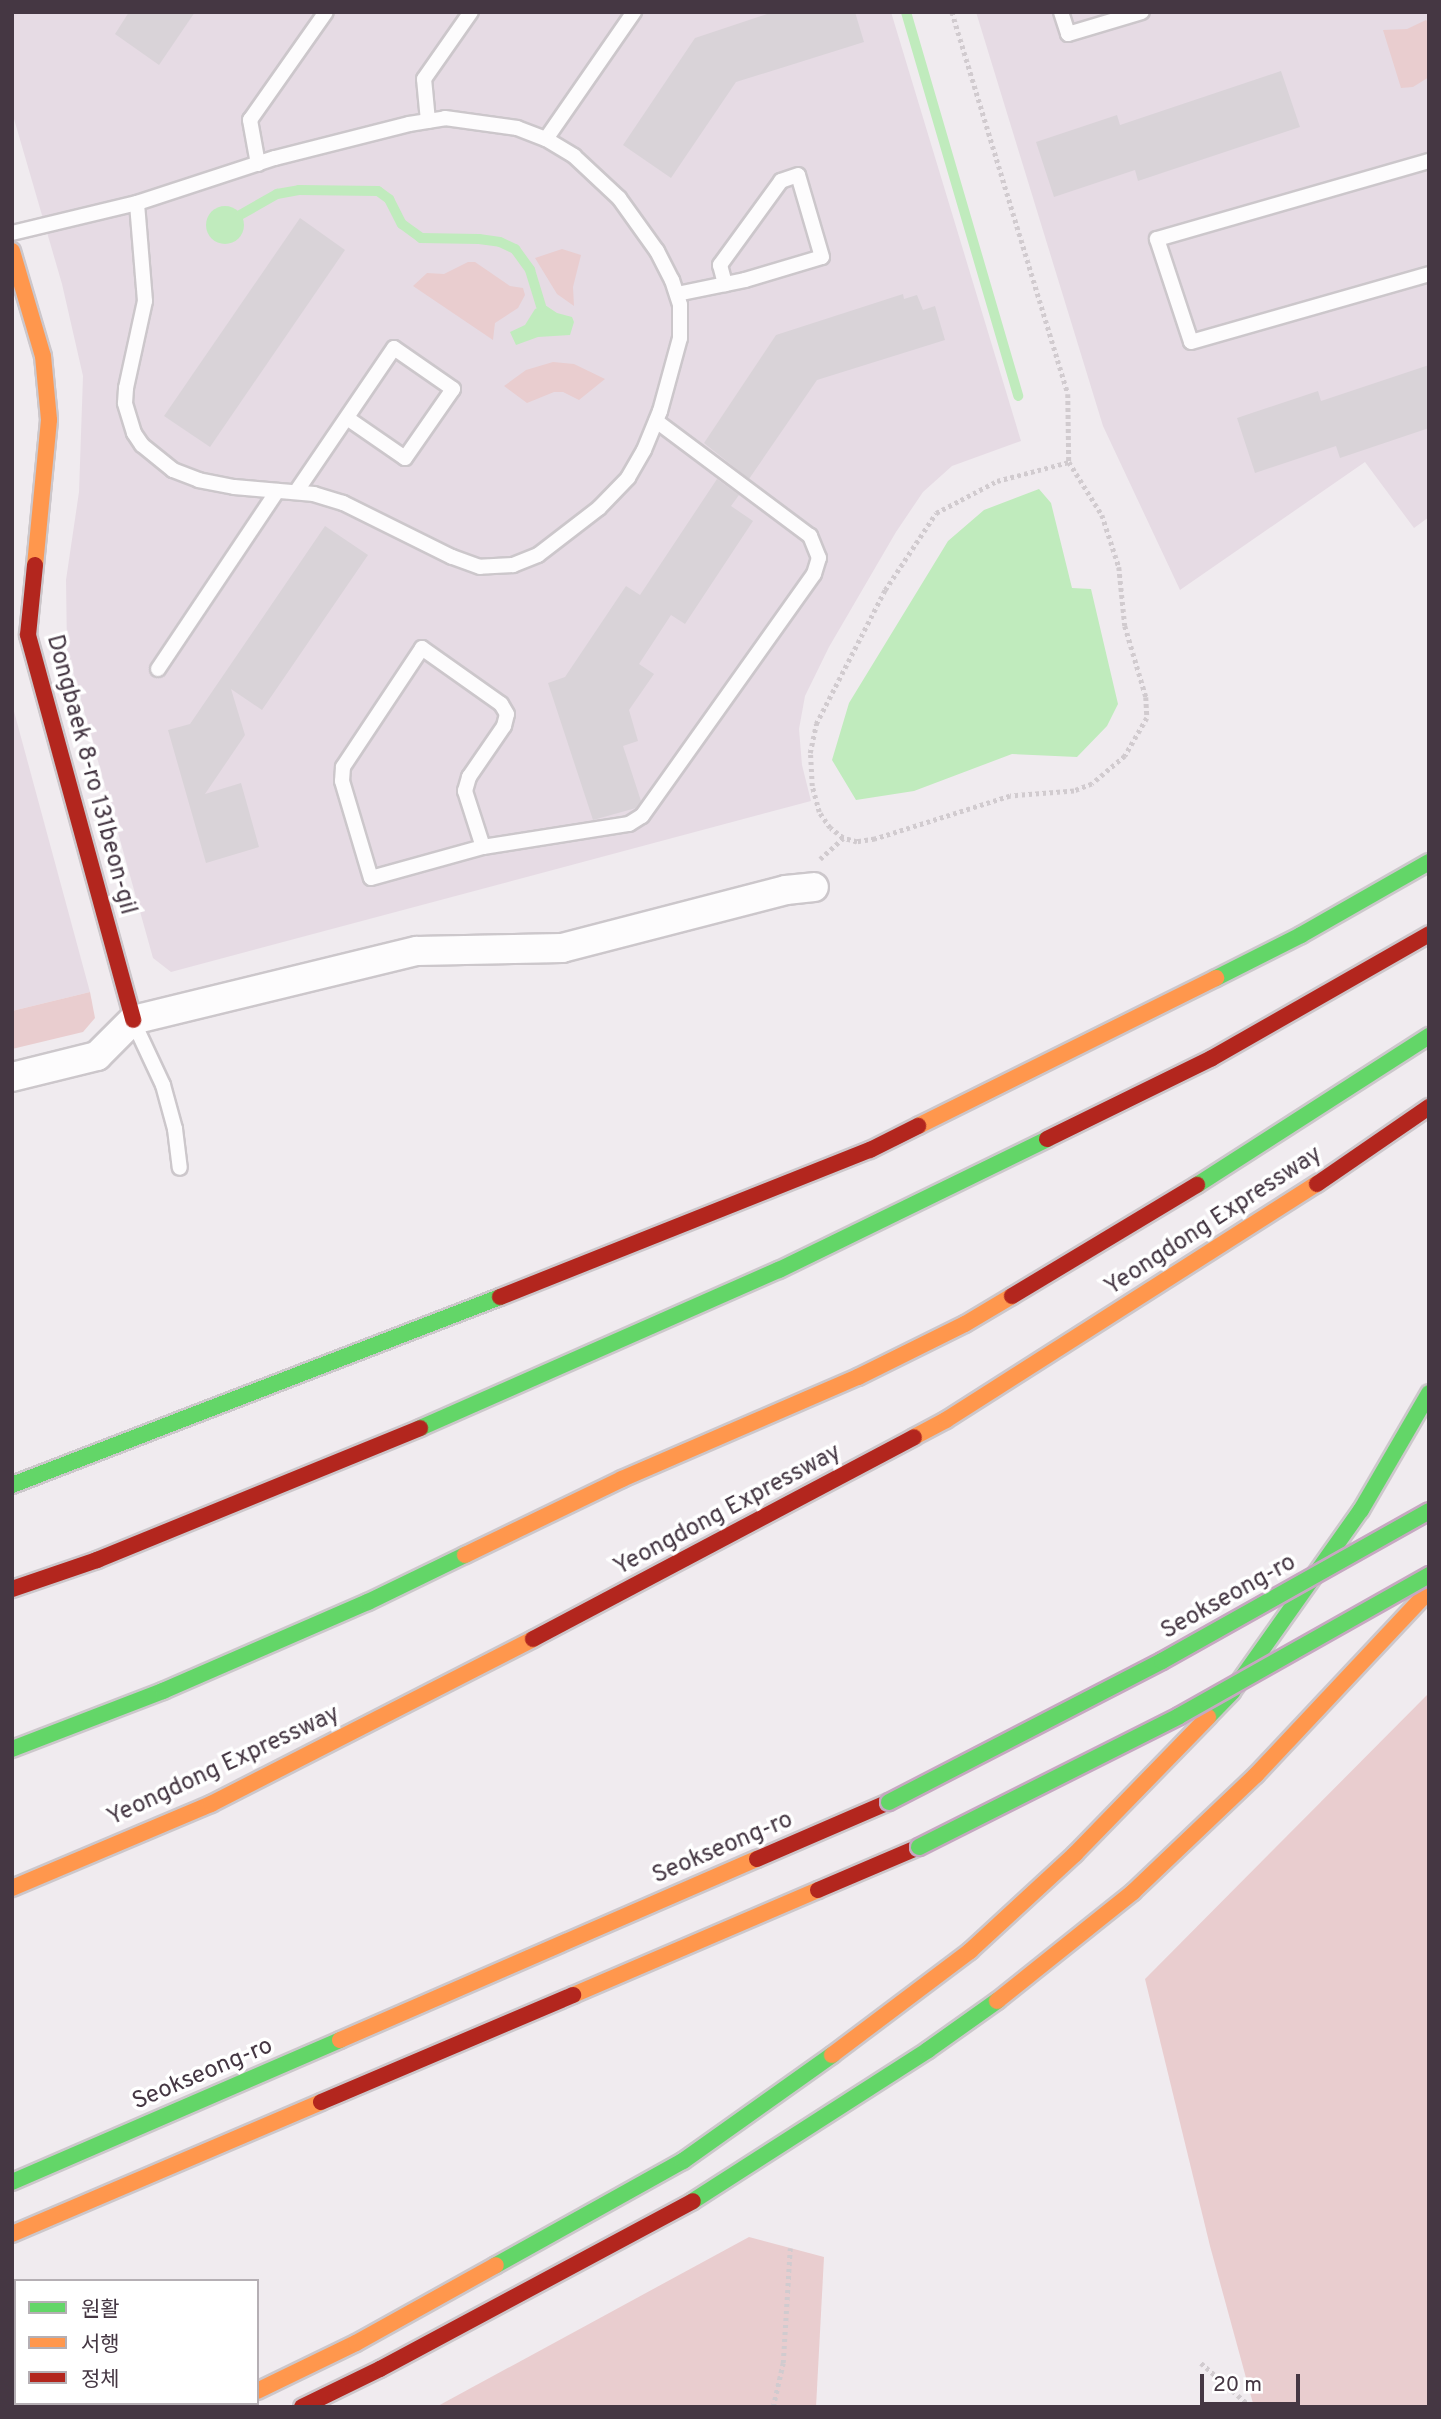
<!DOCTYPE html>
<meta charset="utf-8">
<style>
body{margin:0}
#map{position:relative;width:1441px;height:2419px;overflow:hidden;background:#f0ebef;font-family:Overpass,"Noto Sans KR",sans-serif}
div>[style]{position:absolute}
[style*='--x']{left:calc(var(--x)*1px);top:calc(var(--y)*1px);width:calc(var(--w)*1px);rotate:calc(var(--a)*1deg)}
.residential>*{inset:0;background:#e6dbe4}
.green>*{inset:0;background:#e9cdcf}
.water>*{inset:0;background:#c0ebbd}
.round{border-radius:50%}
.stream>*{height:10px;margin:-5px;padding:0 5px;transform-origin:5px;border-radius:5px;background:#c0ebbd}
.building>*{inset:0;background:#d9d3d8}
.path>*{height:4.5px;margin-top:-2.25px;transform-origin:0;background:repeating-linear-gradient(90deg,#d1cbcf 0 3.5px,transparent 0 7px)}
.roads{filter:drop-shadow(2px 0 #ccc7cb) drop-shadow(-2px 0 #ccc7cb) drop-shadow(0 2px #ccc7cb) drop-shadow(0 -2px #ccc7cb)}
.lane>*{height:14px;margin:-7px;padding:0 7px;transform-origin:7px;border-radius:7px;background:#fdfcfd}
.street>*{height:28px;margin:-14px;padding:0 14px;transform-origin:14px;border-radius:14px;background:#fdfcfd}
.fast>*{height:16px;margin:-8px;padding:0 8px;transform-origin:8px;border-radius:8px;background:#63d668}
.slow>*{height:16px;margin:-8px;padding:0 8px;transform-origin:8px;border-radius:8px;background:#ff974d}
.jam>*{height:16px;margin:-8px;padding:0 8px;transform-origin:8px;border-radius:8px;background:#b3261e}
.bridges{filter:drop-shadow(2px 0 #c6a8c1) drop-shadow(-2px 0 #c6a8c1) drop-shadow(0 2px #c6a8c1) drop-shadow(0 -2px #c6a8c1)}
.fast-bridge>*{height:16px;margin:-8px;padding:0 8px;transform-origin:8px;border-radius:8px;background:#63d668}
span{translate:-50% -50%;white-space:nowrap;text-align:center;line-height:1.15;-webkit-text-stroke:7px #fff;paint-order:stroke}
.street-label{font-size:24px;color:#453743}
.frame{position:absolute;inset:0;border:14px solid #453743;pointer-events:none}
.legend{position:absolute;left:14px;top:2279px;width:245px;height:126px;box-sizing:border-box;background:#fff;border:2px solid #b5afb4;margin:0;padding:9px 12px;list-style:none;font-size:21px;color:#453743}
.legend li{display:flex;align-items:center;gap:14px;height:35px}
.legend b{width:35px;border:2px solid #b5afb4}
.scale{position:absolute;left:1200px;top:2374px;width:100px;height:32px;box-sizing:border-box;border:4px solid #453743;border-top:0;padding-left:9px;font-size:21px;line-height:24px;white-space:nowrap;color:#453743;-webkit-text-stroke:5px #fff;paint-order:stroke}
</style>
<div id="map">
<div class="residential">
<div style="clip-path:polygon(12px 12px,891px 12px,1021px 441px,952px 466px,923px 492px,896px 532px,829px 647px,805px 696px,799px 729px,802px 765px,811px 801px,171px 972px,153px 958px,67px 650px,66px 580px,79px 492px,83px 376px,62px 284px,12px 112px)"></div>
<div style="clip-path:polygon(976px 12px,1429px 12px,1429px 517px,1414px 528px,1365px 462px,1180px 590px,1103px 426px)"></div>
<div style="clip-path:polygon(12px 704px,90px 992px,12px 1011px)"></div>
</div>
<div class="green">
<div style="clip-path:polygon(1426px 20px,1429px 23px,1429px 77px,1413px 87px,1401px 88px,1383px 30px,1407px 29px)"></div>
<div style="clip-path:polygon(562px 249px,581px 255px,573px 287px,574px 306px,557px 294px,535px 258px)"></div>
<div style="clip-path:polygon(468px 262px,475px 262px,510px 286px,523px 288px,525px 295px,518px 308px,495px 323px,493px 340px,413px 286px,427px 273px,444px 274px)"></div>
<div style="clip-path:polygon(553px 362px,574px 364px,605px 379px,579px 400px,563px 392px,554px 392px,527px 403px,504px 386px,526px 370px)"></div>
<div style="clip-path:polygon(90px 992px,95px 1018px,83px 1032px,12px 1049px,12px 1011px)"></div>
<div style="clip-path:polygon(1429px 1693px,1429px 2407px,1254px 2407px,1210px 2246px,1145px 1979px)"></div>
<div style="clip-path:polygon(749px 2237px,824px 2257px,816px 2407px,436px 2407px)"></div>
</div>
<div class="water">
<div class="round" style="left:206px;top:206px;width:38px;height:38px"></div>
<div style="clip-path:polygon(545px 305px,557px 313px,572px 317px,574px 322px,570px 335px,538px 337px,516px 345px,510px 332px,525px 325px,535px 309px)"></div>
<div style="clip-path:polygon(1039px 489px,1051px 503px,1072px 588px,1091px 589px,1118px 704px,1107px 726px,1077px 757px,1012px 754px,914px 791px,856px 800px,832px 760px,849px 703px,948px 541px,984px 510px)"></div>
</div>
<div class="stream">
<div style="--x:906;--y:12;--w:400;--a:73.7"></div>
<div style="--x:240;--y:215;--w:43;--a:-29.6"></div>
<div style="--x:277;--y:194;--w:22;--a:-10"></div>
<div style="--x:299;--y:190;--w:79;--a:0.7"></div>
<div style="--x:378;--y:191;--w:14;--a:36"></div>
<div style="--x:389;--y:199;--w:28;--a:63"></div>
<div style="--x:402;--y:224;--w:24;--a:36"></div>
<div style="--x:421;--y:238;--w:58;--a:1"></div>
<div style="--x:479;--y:239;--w:21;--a:8"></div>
<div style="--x:500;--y:242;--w:17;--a:25"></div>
<div style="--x:515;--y:249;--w:26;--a:54"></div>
<div style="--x:530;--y:270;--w:38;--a:73"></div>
</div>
<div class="building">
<div style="clip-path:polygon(129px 12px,195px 12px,159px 65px,115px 34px)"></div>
<div style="clip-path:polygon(773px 12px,855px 12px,864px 42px,736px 82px,671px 178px,623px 145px,695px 38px)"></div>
<div style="clip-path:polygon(1281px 71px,1300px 127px,1138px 181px,1135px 170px,1054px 197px,1036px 142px,1117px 115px,1120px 125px)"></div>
<div style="clip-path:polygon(300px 218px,345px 250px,210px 447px,164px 416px)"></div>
<div style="clip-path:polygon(903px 294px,904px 299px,917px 295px,923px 310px,935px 306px,945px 340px,817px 380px,749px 479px,704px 443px,776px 335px)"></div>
<div style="clip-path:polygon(1429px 365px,1429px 428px,1340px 458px,1336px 446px,1255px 473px,1237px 418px,1318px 391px,1321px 401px)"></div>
<div style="clip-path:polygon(717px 479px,739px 495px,731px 506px,753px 521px,685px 624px,671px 615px,639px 664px,654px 674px,629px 710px,638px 741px,623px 746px,641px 801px,636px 808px,593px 820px,548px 683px,565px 677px,626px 586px,640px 595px)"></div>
<div style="clip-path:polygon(325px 526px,368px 555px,262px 710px,231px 689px,245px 735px,205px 794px,241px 783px,259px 847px,206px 863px,168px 730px,190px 724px)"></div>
</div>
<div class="path">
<div style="--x:952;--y:12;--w:399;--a:73.1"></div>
<div style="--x:1068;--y:394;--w:68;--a:89.2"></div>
<div style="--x:1069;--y:462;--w:62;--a:58.1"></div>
<div style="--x:1102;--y:515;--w:55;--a:71.9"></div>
<div style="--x:1119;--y:567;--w:59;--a:84.2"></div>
<div style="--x:1125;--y:626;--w:74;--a:73.5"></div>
<div style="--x:1146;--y:697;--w:21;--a:87"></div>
<div style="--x:1147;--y:718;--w:44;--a:120.1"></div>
<div style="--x:1125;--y:756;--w:43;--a:139.7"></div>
<div style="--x:1092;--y:784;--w:19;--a:159"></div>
<div style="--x:1074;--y:791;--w:64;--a:175.5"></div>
<div style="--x:1010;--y:796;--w:142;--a:162.3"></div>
<div style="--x:875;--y:839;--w:18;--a:171"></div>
<div style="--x:857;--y:842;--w:15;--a:-164"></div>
<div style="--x:843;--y:838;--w:16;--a:-142"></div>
<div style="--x:830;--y:828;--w:19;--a:-125"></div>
<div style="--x:819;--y:812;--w:27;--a:-105"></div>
<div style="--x:812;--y:786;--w:33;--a:-93"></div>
<div style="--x:810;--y:753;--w:30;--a:-78"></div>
<div style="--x:816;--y:724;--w:151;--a:-62.8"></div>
<div style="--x:885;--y:590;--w:92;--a:-56.5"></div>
<div style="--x:936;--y:513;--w:69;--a:-27.7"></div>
<div style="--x:997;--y:481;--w:74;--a:-14.8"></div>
<div style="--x:820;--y:859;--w:31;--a:-42"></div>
<div style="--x:1201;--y:2363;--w:67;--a:41.3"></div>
<div style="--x:773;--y:2407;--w:45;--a:-77.2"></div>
<div style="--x:783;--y:2363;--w:115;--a:-86.5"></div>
</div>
<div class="roads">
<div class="lane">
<div style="--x:1061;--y:12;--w:23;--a:72"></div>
<div style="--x:1068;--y:34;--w:77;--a:-16.6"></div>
<div style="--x:428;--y:121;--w:42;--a:-95.4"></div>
<div style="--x:424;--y:79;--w:82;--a:-55"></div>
<div style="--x:546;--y:139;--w:155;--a:-55.3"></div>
<div style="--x:1429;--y:161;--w:283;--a:164"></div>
<div style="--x:1157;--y:239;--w:108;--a:71.7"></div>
<div style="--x:1191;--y:342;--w:248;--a:-15.9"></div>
<div style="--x:258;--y:164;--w:45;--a:-100.3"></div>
<div style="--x:250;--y:120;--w:132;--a:-54.9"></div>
<div style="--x:12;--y:233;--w:129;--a:-13.5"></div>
<div style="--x:137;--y:203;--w:145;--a:-18.1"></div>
<div style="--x:275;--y:158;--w:138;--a:-14.2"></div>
<div style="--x:409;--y:124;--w:36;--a:-9"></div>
<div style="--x:445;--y:118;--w:73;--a:7.9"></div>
<div style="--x:517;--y:128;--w:31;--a:21"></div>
<div style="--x:546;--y:139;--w:33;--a:31"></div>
<div style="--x:574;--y:156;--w:62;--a:43"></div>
<div style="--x:619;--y:198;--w:65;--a:54.4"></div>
<div style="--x:657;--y:251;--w:33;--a:63"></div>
<div style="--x:672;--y:280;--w:26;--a:72"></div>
<div style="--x:680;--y:305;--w:33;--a:90"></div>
<div style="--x:680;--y:338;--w:76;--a:105.3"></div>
<div style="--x:660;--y:411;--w:42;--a:112.3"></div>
<div style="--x:644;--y:450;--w:32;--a:120"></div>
<div style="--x:628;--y:478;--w:42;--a:134"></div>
<div style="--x:599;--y:508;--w:77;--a:142.4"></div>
<div style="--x:538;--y:555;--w:27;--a:158"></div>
<div style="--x:513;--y:565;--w:33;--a:177"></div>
<div style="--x:480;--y:567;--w:30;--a:-160"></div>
<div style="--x:452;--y:557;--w:122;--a:-153.6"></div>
<div style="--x:343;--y:503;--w:30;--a:-163"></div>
<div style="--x:314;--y:494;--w:80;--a:-175"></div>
<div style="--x:234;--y:487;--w:36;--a:-169"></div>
<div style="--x:199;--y:480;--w:28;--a:-159"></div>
<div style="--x:173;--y:470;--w:40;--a:-141"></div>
<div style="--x:142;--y:445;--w:14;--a:-124"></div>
<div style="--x:134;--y:433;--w:31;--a:-107"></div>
<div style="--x:125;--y:403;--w:15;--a:-86"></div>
<div style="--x:126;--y:388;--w:89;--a:-77.7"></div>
<div style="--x:145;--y:301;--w:98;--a:-94.7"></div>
<div style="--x:677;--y:294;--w:69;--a:-11.6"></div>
<div style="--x:745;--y:280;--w:80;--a:-16.6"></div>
<div style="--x:822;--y:257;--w:85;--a:-106.3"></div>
<div style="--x:798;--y:175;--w:18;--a:161"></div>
<div style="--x:781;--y:181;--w:104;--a:126"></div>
<div style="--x:720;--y:265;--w:20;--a:75"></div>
<div style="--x:296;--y:492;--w:174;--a:-55.8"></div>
<div style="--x:394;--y:348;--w:72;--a:34.8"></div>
<div style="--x:453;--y:389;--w:84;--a:124.8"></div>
<div style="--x:405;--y:458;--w:70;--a:-145.4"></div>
<div style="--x:158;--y:669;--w:214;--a:-56.2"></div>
<div style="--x:483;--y:847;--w:59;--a:-107.8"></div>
<div style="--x:465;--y:791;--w:15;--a:-74"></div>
<div style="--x:469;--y:777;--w:62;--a:-55.5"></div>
<div style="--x:504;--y:726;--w:12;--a:-76"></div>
<div style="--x:507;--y:714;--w:12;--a:-121"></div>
<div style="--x:501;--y:704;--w:97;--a:-144.7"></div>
<div style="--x:422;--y:648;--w:143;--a:123.6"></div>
<div style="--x:343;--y:767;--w:14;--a:94"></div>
<div style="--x:342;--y:781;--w:101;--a:73.4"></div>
<div style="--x:371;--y:878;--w:116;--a:-15.5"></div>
<div style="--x:483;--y:847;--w:148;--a:-9"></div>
<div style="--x:629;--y:824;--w:15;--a:-32"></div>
<div style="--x:642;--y:816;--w:297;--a:-54.6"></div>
<div style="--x:814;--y:574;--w:17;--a:-73"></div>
<div style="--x:819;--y:558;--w:24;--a:-112"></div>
<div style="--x:810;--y:536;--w:192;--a:-143.2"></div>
<div style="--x:133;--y:1021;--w:71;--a:64.9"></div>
<div style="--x:163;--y:1085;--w:46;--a:74.7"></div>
<div style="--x:175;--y:1129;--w:39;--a:83"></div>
</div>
<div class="street">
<div style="--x:12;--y:1077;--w:88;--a:-13.9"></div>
<div style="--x:97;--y:1056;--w:51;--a:-45"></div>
<div style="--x:133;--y:1020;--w:292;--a:-13.7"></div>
<div style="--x:417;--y:951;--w:145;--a:-1.2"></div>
<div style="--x:562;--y:948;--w:231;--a:-14.5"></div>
<div style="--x:786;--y:890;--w:28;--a:-6"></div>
</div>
<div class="fast">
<div style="--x:1216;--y:978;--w:95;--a:-26.8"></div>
<div style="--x:1301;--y:935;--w:147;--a:-29.7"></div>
<div style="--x:1197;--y:1185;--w:276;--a:-32.7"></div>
<div style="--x:420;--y:1428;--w:392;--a:-23.8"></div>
<div style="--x:779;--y:1270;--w:298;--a:-26"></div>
<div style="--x:12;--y:1485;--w:523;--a:-21.07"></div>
<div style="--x:1208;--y:1717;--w:35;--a:-46"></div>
<div style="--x:1232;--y:1692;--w:223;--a:-54.7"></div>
<div style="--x:1361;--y:1510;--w:135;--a:-59.8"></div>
<div style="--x:12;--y:1749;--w:162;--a:-21"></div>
<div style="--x:163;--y:1691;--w:223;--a:-23.5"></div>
<div style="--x:368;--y:1602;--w:108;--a:-25.9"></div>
<div style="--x:12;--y:2182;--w:357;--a:-23.4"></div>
<div style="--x:693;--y:2201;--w:279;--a:-32.7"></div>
<div style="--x:928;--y:2050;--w:85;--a:-35.4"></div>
<div style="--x:496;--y:2265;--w:214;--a:-29.1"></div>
<div style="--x:683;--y:2161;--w:183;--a:-35.4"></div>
<div style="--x:225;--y:2407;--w:8;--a:-30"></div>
</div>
<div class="slow">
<div style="--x:12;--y:251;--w:109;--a:73.6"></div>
<div style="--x:43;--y:356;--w:64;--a:84.6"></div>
<div style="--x:49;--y:420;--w:146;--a:95.5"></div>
<div style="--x:918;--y:1126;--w:333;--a:-26.4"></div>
<div style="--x:914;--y:1437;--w:36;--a:-28"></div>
<div style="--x:946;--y:1420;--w:440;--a:-32.5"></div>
<div style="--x:465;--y:1555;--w:174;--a:-25.8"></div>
<div style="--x:622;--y:1479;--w:257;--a:-23.4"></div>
<div style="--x:858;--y:1377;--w:119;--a:-26.4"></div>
<div style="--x:965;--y:1324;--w:55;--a:-30.8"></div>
<div style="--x:12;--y:1888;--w:216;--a:-22.9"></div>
<div style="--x:211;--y:1804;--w:362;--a:-27.1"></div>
<div style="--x:573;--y:1995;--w:267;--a:-23.2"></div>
<div style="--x:997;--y:2001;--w:174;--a:-38.7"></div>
<div style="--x:1133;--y:1892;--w:170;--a:-43.6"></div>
<div style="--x:1256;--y:1775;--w:253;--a:-46.8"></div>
<div style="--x:340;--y:2040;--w:455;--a:-23.5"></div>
<div style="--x:832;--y:2055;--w:173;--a:-37"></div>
<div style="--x:970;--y:1951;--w:143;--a:-42.7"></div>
<div style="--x:1075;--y:1854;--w:191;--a:-45.8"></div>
<div style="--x:12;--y:2234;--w:336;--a:-23.1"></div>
<div style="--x:257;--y:2391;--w:110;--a:-25.9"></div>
<div style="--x:356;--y:2343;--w:160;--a:-29.1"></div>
</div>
<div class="jam">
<div style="--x:35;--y:565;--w:70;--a:95.7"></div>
<div style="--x:28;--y:635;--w:399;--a:74.7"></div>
<div style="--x:1047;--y:1139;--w:184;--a:-26.1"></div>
<div style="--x:1212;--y:1058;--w:250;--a:-29.7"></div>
<div style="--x:1317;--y:1184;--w:136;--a:-34.5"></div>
<div style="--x:1012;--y:1296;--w:216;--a:-31"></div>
<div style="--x:500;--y:1297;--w:398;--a:-21.7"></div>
<div style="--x:870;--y:1150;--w:54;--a:-26.6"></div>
<div style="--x:12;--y:1589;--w:90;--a:-18.8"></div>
<div style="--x:97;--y:1560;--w:349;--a:-22.2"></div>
<div style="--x:533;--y:1639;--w:431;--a:-27.9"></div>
<div style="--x:757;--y:1859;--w:144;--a:-23.4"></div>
<div style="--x:818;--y:1890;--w:110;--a:-23.1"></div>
<div style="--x:321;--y:2102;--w:274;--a:-23"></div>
<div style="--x:302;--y:2407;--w:87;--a:-26"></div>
<div style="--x:380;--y:2369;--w:355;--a:-28.2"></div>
</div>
</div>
<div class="bridges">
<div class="fast-bridge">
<div style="--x:889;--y:1802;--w:307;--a:-27.3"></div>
<div style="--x:1162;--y:1661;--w:306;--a:-29.3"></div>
<div style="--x:919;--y:1847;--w:291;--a:-26.7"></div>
<div style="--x:1179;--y:1716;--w:287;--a:-29.4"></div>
</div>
</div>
<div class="street-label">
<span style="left:90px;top:775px;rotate:75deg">Dongbaek 8-ro 131beon-gil</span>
<span style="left:1214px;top:1222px;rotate:-33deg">Yeongdong Expressway</span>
<span style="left:728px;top:1511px;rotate:-28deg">Yeongdong Expressway</span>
<span style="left:1229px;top:1598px;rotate:-29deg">Seokseong-ro</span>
<span style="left:224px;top:1767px;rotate:-25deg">Yeongdong Expressway</span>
<span style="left:723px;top:1849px;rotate:-23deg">Seokseong-ro</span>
<span style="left:203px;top:2075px;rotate:-23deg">Seokseong-ro</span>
</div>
<div class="frame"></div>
<ul class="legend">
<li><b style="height:9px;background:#63d668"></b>원활</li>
<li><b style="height:9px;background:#ff974d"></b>서행</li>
<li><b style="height:9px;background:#b3261e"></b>정체</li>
</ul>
<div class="scale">20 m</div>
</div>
